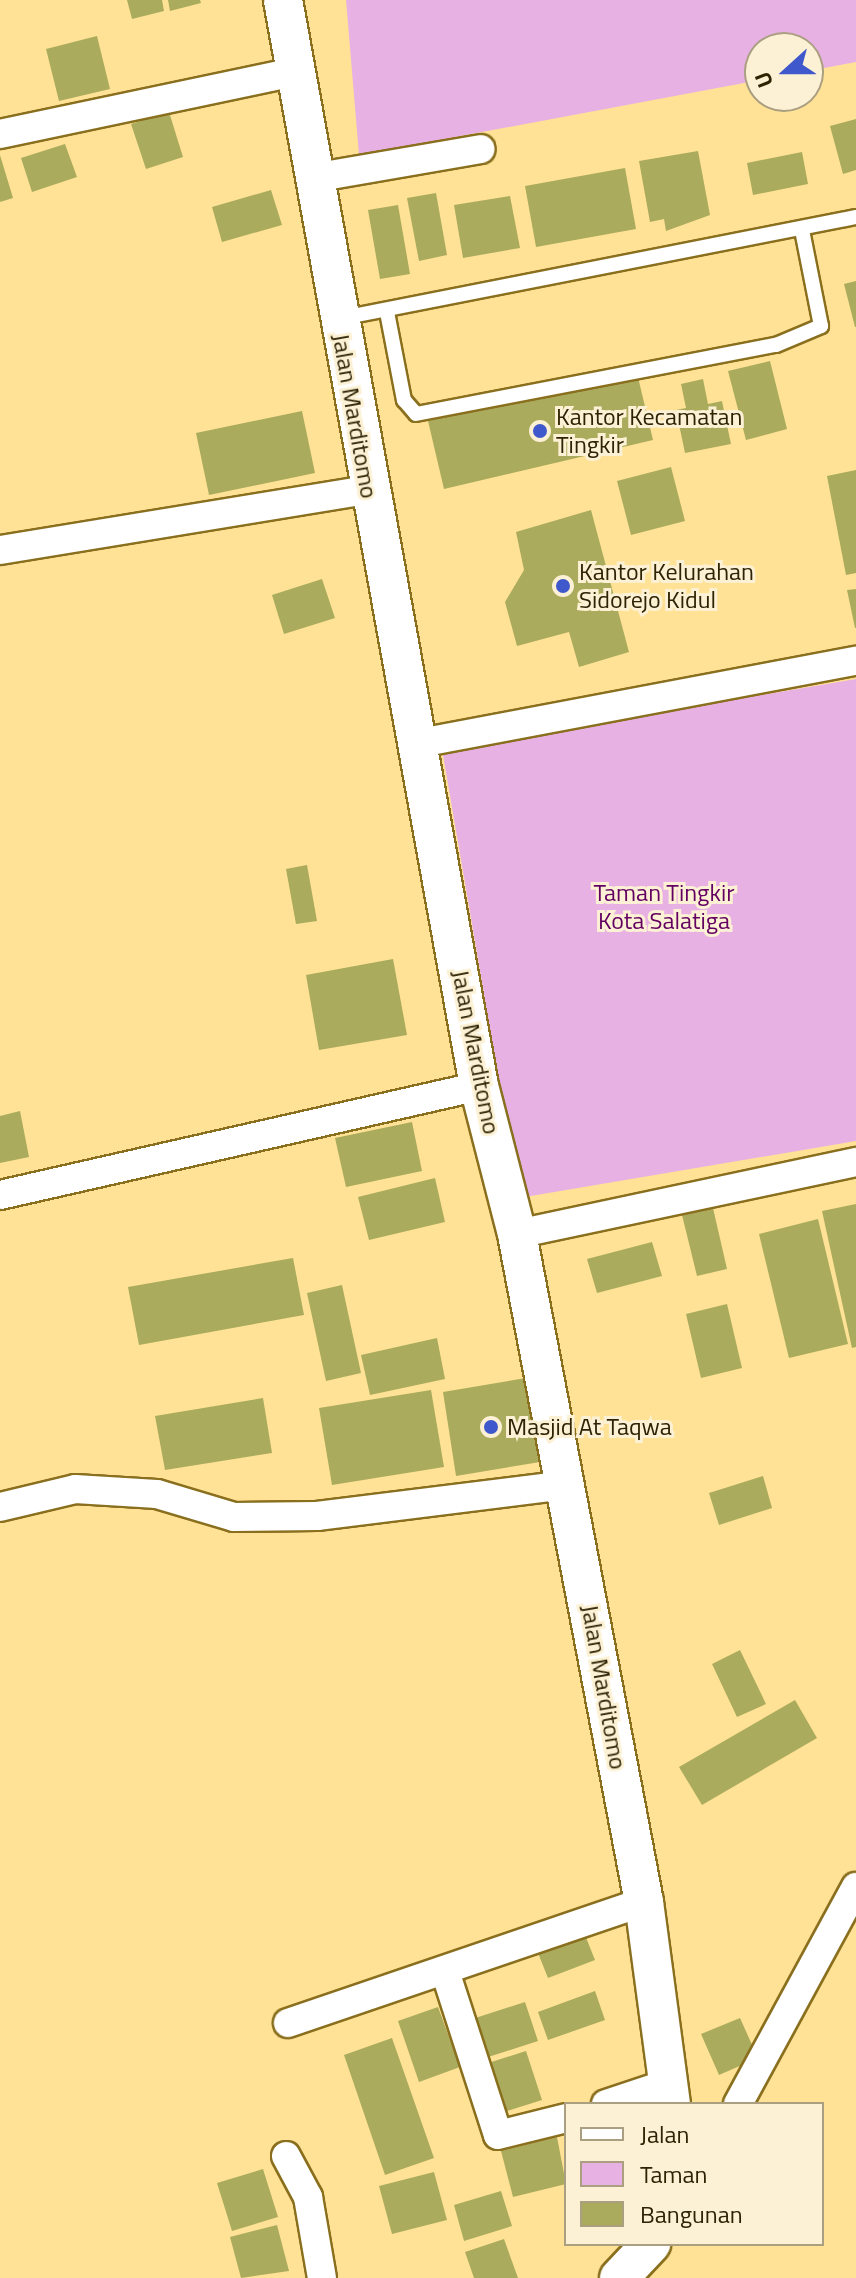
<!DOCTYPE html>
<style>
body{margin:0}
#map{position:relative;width:856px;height:2278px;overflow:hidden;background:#ffe295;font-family:"Titillium Web",sans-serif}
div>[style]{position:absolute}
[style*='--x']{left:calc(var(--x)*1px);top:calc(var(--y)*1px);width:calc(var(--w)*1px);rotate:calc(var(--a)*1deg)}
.green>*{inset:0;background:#e8b1e3}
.building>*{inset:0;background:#aaab5d}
.roads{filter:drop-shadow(2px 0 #896f1e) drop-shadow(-2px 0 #896f1e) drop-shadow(0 2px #896f1e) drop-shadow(0 -2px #896f1e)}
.lane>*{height:14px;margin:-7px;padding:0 7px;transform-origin:7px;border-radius:7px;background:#fff}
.street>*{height:28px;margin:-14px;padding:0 14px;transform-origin:14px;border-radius:14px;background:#fff}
.secondary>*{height:38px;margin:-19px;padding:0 19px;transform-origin:19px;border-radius:19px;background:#fff}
.dots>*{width:22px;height:22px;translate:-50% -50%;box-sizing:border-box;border:4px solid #fcf1d4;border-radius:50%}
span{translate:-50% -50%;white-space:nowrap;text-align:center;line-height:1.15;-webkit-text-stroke:6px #fcf1d4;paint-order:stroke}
.street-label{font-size:24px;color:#2e2303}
.poi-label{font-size:24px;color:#2e2303}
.left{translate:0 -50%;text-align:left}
.park-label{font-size:24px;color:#630061}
.legend{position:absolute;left:564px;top:2102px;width:260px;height:144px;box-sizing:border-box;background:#fcf1d4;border:2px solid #aa9f80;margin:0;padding:10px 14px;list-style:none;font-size:24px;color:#2e2303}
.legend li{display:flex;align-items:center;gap:16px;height:40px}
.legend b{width:40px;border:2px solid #aa9f80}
.north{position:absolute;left:744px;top:32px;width:80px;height:80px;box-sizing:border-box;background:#fcf1d4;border:2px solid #aa9f80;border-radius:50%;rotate:249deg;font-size:22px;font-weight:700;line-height:32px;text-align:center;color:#2e2303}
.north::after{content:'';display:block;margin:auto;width:28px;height:36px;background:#3f59cc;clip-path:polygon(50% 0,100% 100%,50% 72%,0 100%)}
</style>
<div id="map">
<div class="green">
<div style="clip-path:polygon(346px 0,856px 0,856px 62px,808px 71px,808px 48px,760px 48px,760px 80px,359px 155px)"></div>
<div style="clip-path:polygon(856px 679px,856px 1141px,519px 1198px,442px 749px)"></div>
</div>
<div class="building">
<div style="clip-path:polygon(127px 0,162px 0,164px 11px,132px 19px)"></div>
<div style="clip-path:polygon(168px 0,200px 0,201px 3px,170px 11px)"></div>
<div style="clip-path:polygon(97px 36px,110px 89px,59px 101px,46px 49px)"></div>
<div style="clip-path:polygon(169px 112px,183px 157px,146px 169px,131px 124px)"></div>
<div style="clip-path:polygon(856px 119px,856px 170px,843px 174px,830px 126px)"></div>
<div style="clip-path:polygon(65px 144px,77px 177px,32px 192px,21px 158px)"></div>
<div style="clip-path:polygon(698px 151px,710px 215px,666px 231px,664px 219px,650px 222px,639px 161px)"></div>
<div style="clip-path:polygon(802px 152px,808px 184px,753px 195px,747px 163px)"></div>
<div style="clip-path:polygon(0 155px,13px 198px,0 202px)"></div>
<div style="clip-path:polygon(625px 168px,636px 229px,536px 247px,525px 186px)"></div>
<div style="clip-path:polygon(271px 190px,282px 225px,222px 242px,212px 207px)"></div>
<div style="clip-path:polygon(436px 193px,447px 255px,419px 261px,407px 198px)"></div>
<div style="clip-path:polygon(510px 196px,520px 248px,463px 258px,454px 205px)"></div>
<div style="clip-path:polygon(398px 205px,410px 274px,380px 279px,368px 210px)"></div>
<div style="clip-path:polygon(856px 281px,856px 327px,855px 327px,844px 284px)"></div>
<div style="clip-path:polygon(770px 361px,787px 429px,746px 440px,728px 371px)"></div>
<div style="clip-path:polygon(637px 373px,653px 440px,444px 489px,428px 421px)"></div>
<div style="clip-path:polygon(703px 379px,708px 404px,722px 401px,731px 444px,685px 453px,676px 410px,686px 408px,681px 384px)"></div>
<div style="clip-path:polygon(302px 411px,315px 473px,209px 495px,196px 433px)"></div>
<div style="clip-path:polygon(671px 467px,685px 521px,631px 535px,617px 481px)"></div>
<div style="clip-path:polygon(856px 470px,856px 573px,846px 575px,827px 476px)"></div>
<div style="clip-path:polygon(591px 510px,629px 652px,579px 667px,569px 632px,517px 646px,505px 602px,524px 570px,516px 532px)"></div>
<div style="clip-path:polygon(322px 579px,335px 618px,284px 634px,272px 595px)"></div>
<div style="clip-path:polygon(856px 589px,856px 628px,855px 628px,847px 590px)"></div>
<div style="clip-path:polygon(307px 865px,317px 921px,296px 924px,286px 869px)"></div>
<div style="clip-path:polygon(393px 959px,407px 1035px,319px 1050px,306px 975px)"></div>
<div style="clip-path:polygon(20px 1111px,29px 1157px,0 1163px,0 1116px)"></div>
<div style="clip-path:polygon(412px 1122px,422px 1171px,346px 1187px,335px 1138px)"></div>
<div style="clip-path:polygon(435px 1178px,445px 1222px,369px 1240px,358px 1197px)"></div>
<div style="clip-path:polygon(856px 1204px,856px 1347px,852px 1348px,822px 1211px)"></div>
<div style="clip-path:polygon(713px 1208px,727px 1269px,697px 1276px,682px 1215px)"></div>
<div style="clip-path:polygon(818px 1219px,848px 1344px,789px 1358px,759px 1234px)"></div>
<div style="clip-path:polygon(652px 1242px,662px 1276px,597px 1293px,587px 1259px)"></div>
<div style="clip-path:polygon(293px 1258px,304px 1315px,139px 1345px,128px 1287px)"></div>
<div style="clip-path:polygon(342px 1285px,361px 1373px,326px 1381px,307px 1293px)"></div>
<div style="clip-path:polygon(727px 1304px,742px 1368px,701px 1378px,686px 1314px)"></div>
<div style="clip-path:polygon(437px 1338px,445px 1379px,370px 1395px,361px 1355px)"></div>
<div style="clip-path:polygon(526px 1378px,540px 1462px,456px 1476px,443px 1392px)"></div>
<div style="clip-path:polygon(431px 1390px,444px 1467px,332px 1485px,319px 1408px)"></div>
<div style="clip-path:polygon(263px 1398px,272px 1453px,165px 1470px,155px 1416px)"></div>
<div style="clip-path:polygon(763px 1476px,772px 1508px,719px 1525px,709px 1493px)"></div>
<div style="clip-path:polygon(740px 1650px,766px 1704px,737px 1717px,712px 1664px)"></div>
<div style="clip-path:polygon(795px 1700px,817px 1738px,702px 1805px,679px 1767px)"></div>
<div style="clip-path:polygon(585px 1935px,595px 1960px,548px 1978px,538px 1953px)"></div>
<div style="clip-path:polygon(595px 1991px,605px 2020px,548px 2040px,538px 2012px)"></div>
<div style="clip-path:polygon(525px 2002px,538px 2041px,479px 2060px,466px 2021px)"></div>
<div style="clip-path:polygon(438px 2007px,460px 2067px,419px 2082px,398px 2021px)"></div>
<div style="clip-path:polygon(740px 2018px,758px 2058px,719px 2075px,701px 2034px)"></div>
<div style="clip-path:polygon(392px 2038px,434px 2158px,385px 2175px,344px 2055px)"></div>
<div style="clip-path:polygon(526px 2051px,542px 2100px,494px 2115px,479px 2066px)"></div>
<div style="clip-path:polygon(557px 2137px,566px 2184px,513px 2197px,501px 2151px)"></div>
<div style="clip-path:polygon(263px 2169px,278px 2217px,232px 2231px,217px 2183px)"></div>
<div style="clip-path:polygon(434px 2172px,447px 2220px,392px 2234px,379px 2186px)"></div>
<div style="clip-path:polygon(501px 2191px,512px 2226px,464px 2241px,454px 2205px)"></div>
<div style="clip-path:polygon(277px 2225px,289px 2271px,241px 2278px,230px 2237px)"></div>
<div style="clip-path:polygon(504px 2239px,518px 2278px,474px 2278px,465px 2252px)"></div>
</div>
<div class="roads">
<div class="lane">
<div style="--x:387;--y:312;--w:90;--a:79.1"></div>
<div style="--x:404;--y:400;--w:18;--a:49"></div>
<div style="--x:416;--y:414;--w:367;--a:-10.9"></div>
<div style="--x:776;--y:345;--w:49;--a:-22.9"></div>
<div style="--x:821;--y:326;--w:98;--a:-101.2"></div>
<div style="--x:342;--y:318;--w:524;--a:-11.12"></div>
</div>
<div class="street">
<div style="--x:0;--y:134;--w:300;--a:-11.9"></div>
<div style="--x:313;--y:178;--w:170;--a:-9.8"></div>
<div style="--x:0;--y:550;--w:373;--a:-9.3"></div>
<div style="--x:415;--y:744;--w:449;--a:-10.7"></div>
<div style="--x:0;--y:1195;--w:491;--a:-12.8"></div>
<div style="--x:517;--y:1234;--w:347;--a:-12"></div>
<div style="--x:0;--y:1507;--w:77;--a:-13.5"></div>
<div style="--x:75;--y:1489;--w:82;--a:3.5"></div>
<div style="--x:157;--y:1494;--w:80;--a:16.6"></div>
<div style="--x:234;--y:1517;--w:83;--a:-0.7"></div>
<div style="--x:317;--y:1516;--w:252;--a:-7.1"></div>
<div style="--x:445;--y:1971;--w:172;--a:72.1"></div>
<div style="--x:498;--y:2135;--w:70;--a:-14"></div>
<div style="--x:288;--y:2023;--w:376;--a:-18.8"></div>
<div style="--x:606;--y:2104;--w:66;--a:-18.4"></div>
<div style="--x:738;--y:2104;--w:247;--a:-61.5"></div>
<div style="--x:286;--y:2156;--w:47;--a:61.8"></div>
<div style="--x:308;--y:2197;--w:82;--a:80.2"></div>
</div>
<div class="secondary">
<div style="--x:283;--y:0;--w:1104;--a:79.77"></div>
<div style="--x:479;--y:1086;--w:153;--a:75.6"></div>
<div style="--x:517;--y:1234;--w:680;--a:79.24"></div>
<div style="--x:644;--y:1902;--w:204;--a:82.4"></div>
<div style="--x:619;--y:2278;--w:47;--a:-46.7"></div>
</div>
</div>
<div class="dots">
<div style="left:540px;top:431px;background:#3f59cc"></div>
<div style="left:563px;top:586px;background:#3f59cc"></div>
<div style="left:491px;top:1427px;background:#3f59cc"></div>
</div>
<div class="street-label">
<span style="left:355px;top:416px;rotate:80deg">Jalan Marditomo</span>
<span style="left:476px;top:1052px;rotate:79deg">Jalan Marditomo</span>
<span style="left:604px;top:1687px;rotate:80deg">Jalan Marditomo</span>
</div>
<div class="poi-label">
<span class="left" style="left:556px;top:431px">Kantor Kecamatan<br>Tingkir</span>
<span class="left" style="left:579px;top:586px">Kantor Kelurahan<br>Sidorejo Kidul</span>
<span class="left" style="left:507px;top:1427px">Masjid At Taqwa</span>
</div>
<div class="park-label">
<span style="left:664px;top:907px">Taman Tingkir<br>Kota Salatiga</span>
</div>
<ul class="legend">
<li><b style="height:10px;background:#fff"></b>Jalan</li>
<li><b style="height:22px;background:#e8b1e3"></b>Taman</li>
<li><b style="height:22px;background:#aaab5d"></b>Bangunan</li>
</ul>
<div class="north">U</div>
</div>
